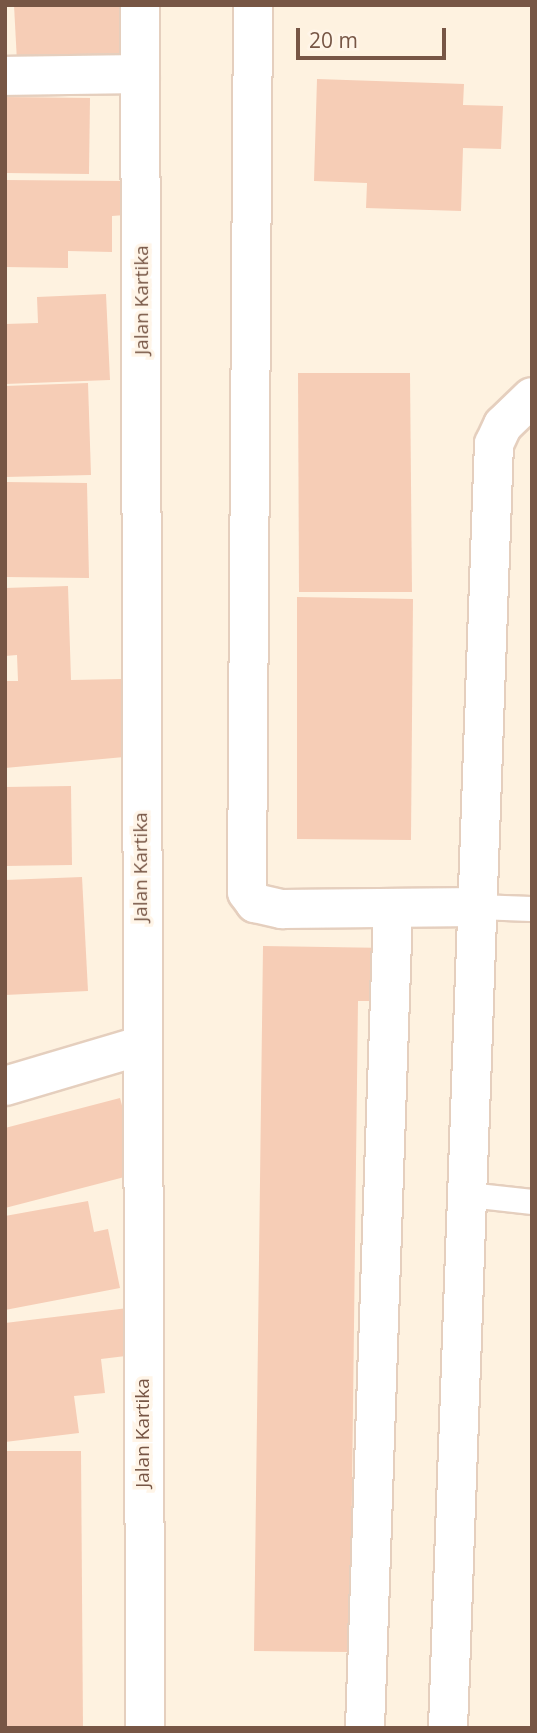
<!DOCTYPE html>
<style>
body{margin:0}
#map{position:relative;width:537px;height:1733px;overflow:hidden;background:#fef2e0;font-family:"Open Sans",sans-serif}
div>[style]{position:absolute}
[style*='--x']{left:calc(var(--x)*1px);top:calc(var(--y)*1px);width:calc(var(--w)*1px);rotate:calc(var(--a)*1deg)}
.building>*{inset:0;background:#f6cdb6}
.roads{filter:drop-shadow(2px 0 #e5cfbe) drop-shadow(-2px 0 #e5cfbe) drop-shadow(0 2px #e5cfbe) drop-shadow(0 -2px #e5cfbe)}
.lane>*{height:24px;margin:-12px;padding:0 12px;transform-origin:12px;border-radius:12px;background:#fff}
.street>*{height:38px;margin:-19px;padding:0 19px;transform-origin:19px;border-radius:19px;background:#fff}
span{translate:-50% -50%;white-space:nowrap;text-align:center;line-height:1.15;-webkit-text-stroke:7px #fff5e8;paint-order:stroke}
.street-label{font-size:19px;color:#775645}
.frame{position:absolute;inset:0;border:7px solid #775645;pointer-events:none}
.scale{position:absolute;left:296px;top:28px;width:150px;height:32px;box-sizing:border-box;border:4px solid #775645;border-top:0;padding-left:9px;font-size:21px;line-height:24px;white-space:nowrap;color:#775645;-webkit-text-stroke:5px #fff5e8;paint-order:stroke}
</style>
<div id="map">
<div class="building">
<div style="clip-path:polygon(14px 5px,123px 5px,125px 57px,17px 62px)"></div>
<div style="clip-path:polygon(317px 79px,464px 84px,463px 105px,503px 106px,501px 149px,463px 148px,461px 211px,366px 208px,367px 183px,314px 181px)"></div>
<div style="clip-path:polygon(5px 97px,90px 98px,89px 174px,5px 173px)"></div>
<div style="clip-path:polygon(5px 180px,125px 181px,125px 215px,112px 216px,112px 252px,68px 251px,68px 268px,5px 267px)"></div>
<div style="clip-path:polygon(106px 294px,110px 380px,5px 384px,5px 324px,38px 323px,37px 297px)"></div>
<div style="clip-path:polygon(298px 373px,410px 373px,412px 592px,299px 592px)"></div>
<div style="clip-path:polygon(88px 383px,91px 475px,5px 477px,5px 386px)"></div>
<div style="clip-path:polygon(5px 482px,87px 483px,89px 578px,5px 577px)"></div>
<div style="clip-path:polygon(68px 586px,71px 680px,122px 679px,124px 757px,5px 768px,5px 681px,18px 681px,17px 655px,5px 656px,5px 588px)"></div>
<div style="clip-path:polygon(297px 597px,413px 599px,411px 840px,297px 839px)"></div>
<div style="clip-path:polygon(71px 786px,72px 865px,5px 866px,5px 787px)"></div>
<div style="clip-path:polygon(82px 877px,88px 991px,5px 995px,5px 880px)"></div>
<div style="clip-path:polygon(263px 946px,389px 948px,388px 1001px,358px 1001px,350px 1652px,254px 1651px)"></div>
<div style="clip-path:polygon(120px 1098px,140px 1173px,5px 1208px,5px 1128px)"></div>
<div style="clip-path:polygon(88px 1201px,94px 1232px,108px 1229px,120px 1288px,5px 1310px,5px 1216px)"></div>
<div style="clip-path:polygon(128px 1308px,134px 1355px,101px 1359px,105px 1393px,74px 1396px,79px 1433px,5px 1442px,5px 1323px)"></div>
<div style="clip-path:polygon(5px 1451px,81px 1451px,83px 1728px,5px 1728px)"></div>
</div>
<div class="roads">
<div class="lane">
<div style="--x:477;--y:907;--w:55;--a:2.1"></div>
<div style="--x:469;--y:1195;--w:63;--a:6.3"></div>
</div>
<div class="street">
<div style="--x:140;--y:5;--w:1723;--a:89.83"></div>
<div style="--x:253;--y:5;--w:887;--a:90.39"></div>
<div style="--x:247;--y:892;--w:14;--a:54"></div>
<div style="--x:255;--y:903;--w:28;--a:13"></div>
<div style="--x:282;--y:909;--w:195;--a:-0.6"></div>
<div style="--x:5;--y:76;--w:135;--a:-0.8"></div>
<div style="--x:5;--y:1086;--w:141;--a:-16.5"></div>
<div style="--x:365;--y:1728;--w:820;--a:-88.04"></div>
<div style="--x:448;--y:1728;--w:1285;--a:-87.95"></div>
<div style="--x:494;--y:444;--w:21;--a:-65"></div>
<div style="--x:503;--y:425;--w:40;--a:-44"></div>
</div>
</div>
<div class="street-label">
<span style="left:142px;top:300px;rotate:-90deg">Jalan Kartika</span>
<span style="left:141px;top:867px;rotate:-90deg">Jalan Kartika</span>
<span style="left:143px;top:1433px;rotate:-90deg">Jalan Kartika</span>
</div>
<div class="frame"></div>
<div class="scale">20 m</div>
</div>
